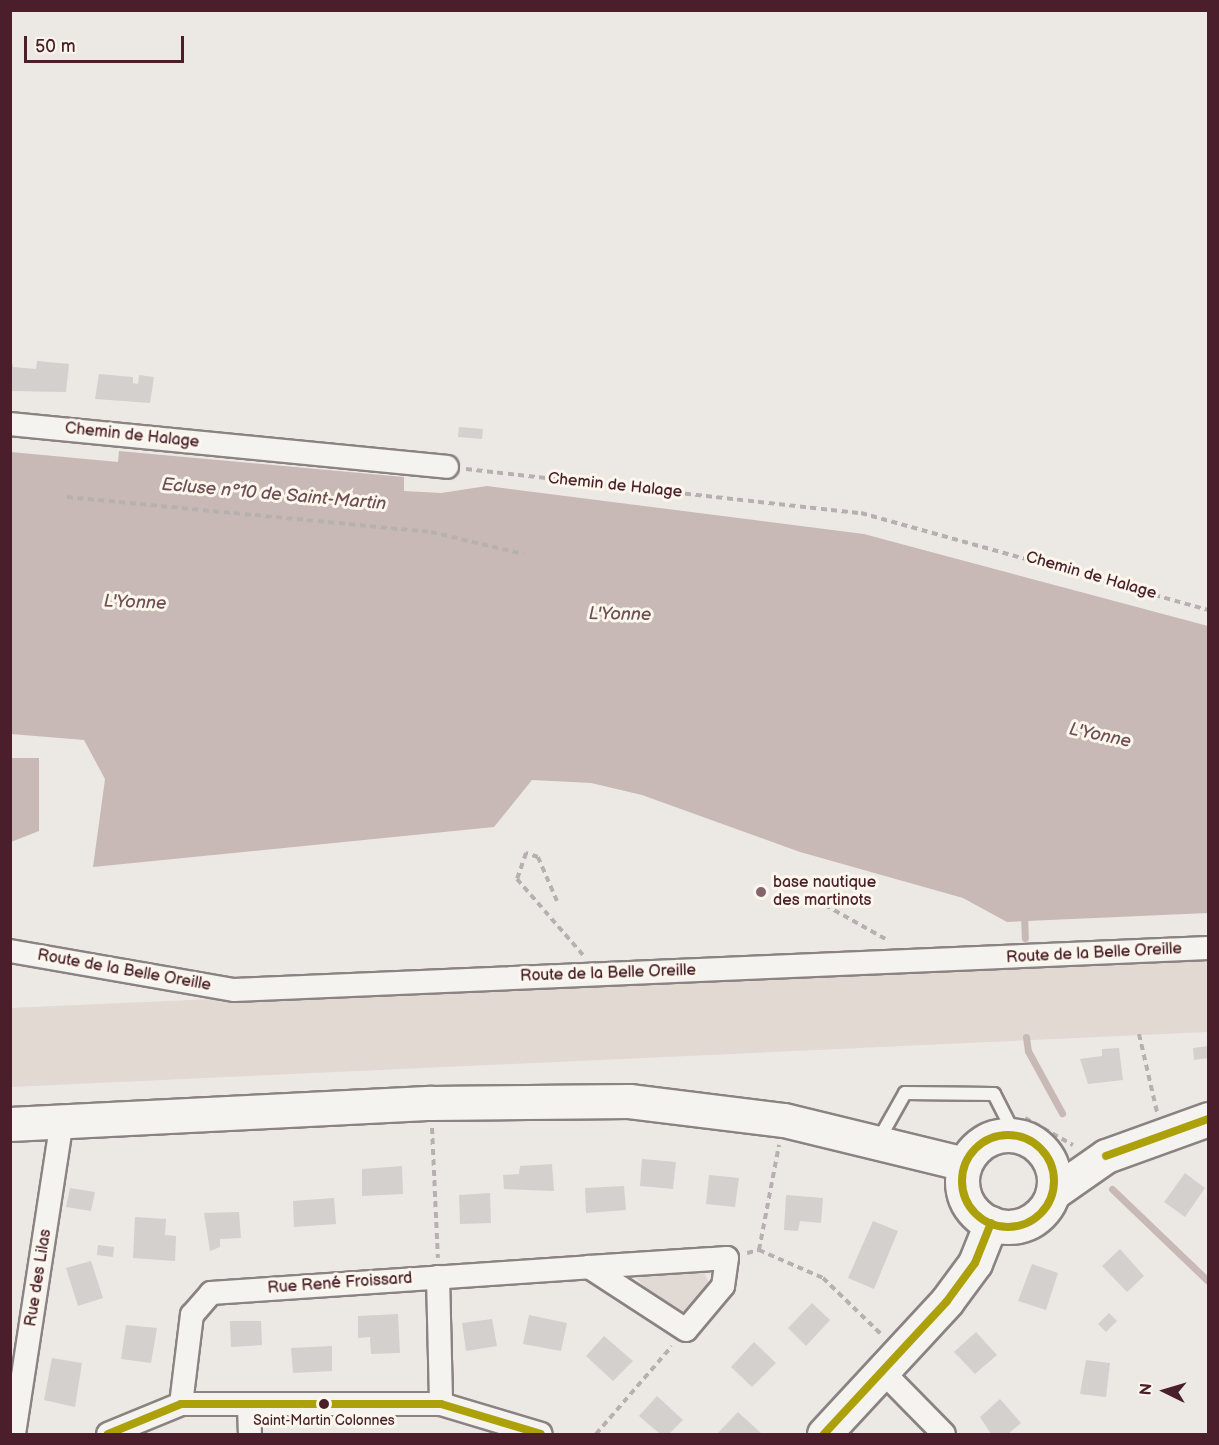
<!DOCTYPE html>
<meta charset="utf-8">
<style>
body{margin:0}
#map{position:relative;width:1219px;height:1445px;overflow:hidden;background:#ece9e4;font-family:"Balsamiq Sans",sans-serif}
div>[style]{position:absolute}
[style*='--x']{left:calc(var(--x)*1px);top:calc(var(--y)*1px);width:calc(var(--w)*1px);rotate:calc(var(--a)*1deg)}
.built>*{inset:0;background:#e2d9d3}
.green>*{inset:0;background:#e1d9d4}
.water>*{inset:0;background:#c8b9b6}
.stream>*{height:7px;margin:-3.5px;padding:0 3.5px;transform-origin:3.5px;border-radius:3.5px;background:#c8b9b6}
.building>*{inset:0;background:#d4d0cd}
.path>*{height:4px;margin-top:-2px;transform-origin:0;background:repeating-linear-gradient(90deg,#b6b1af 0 6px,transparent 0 10.5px)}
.roads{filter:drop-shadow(2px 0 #8b8282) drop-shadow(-2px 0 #8b8282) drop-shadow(0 2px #8b8282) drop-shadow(0 -2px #8b8282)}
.lane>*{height:12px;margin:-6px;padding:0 6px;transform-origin:6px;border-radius:6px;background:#f4f3ef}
.street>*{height:22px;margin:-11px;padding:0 11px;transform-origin:11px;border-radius:11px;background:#f4f3ef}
.secondary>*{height:33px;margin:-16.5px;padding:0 16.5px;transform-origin:16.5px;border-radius:16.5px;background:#f4f3ef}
.secondary>.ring{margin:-16.5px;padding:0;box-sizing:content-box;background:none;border:33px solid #f4f3ef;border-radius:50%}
.bus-1>*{height:8px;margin:-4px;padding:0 4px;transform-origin:4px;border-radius:4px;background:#aca10b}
.bus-1>.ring{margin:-4px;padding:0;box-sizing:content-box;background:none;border:8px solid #aca10b;border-radius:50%}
.dots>*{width:16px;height:16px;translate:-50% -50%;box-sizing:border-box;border:3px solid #fbf7ec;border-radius:50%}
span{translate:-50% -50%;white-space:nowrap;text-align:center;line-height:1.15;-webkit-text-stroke:6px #fbf7ec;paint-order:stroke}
.bus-label{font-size:14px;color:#4a1f2b}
.street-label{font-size:16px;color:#4a1f2b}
.poi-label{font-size:16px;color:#4a1f2b}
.left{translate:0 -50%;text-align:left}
.water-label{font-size:18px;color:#704e55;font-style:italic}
.frame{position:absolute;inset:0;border:12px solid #4a1f2b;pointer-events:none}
.north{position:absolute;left:1135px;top:1361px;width:60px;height:60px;-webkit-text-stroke:4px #fbf7ec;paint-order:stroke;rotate:275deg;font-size:16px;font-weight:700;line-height:24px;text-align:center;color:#4a1f2b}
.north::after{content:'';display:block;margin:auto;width:21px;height:27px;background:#4a1f2b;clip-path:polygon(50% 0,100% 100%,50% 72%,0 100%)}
.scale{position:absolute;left:24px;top:36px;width:160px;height:27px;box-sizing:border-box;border:3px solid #4a1f2b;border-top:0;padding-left:8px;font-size:18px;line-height:21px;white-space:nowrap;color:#4a1f2b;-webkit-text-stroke:4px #fbf7ec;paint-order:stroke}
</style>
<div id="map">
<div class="built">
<div style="clip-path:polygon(1208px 955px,1208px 1032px,11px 1087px,10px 1008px)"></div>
</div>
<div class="green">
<div style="clip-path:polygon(704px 1271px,711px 1289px,693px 1313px,665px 1307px,636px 1278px,638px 1274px)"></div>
</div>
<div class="water">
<div style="clip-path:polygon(119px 451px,404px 477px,404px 491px,441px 493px,487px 486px,864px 534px,1208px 626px,1208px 913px,1007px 922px,963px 898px,800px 852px,642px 795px,591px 783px,532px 780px,494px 827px,93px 867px,105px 779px,84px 740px,11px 734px,11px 452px,118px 462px)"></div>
<div style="clip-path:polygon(11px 758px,39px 758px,39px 831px,11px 842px)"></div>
</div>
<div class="stream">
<div style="--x:1024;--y:914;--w:24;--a:88"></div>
<div style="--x:1026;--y:1037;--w:14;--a:82"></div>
<div style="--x:1028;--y:1051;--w:71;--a:61.3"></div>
<div style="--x:1112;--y:1189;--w:133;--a:43.8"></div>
</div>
<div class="building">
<div style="clip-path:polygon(10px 354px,13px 367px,36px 369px,37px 361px,69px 364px,66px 392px,10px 391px)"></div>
<div style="clip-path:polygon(99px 374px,133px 377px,133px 383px,138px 384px,139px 375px,154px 377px,150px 403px,95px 399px)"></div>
<div style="clip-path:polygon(459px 427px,483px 429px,482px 439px,458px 437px)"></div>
<div style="clip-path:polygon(1208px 1046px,1208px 1058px,1194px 1060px,1193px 1048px)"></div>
<div style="clip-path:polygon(1119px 1048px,1123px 1080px,1088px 1084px,1080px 1059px,1102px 1056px,1102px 1049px)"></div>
<div style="clip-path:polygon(642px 1159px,676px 1162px,673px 1189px,640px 1186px)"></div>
<div style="clip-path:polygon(552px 1164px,554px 1191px,504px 1189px,503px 1175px,519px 1174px,520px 1166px)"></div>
<div style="clip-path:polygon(402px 1166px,403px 1194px,362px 1196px,362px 1169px)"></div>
<div style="clip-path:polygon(1185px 1173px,1205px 1188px,1185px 1217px,1164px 1202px)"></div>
<div style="clip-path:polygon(709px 1175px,739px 1178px,735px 1207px,706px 1204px)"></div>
<div style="clip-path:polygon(624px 1186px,626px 1210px,586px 1213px,585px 1188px)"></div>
<div style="clip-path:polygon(70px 1188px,95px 1192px,91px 1211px,66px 1207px)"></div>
<div style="clip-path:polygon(490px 1193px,491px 1223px,460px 1224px,459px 1195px)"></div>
<div style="clip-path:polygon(786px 1195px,823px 1198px,821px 1223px,800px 1221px,798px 1231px,784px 1230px)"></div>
<div style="clip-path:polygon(334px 1198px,336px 1224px,294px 1227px,293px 1201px)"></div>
<div style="clip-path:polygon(239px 1212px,241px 1238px,220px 1239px,220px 1247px,210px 1251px,204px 1213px)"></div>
<div style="clip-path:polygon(135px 1217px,166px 1219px,165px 1235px,176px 1236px,175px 1261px,133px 1258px)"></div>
<div style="clip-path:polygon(873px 1221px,898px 1231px,874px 1289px,848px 1278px)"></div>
<div style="clip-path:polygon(98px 1245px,114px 1247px,113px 1257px,97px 1255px)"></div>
<div style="clip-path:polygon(1120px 1249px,1144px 1276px,1127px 1292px,1102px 1266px)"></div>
<div style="clip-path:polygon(91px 1261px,103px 1298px,78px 1306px,66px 1268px)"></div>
<div style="clip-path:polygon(1032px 1264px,1058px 1273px,1046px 1310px,1018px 1301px)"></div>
<div style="clip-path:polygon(812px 1303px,830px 1320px,806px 1346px,788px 1328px)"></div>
<div style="clip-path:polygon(1109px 1313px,1117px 1321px,1106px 1332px,1098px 1324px)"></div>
<div style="clip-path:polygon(398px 1314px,400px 1353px,371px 1354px,370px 1337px,358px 1338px,358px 1316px)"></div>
<div style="clip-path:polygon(529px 1315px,567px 1323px,561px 1351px,523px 1344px)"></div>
<div style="clip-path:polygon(492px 1319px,497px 1346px,466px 1351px,462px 1323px)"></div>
<div style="clip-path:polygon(230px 1321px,261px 1321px,262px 1345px,231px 1347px)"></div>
<div style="clip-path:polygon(126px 1325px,157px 1328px,151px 1363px,121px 1359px)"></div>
<div style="clip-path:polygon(976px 1332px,997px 1355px,975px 1374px,954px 1352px)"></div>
<div style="clip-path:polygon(604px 1336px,633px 1361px,613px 1381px,586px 1356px)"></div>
<div style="clip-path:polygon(754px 1342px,776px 1363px,752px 1387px,731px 1367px)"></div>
<div style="clip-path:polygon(332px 1346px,332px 1371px,293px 1373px,291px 1348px)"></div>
<div style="clip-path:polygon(52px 1358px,82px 1363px,75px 1407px,44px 1400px)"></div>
<div style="clip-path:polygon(1086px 1360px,1110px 1363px,1106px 1397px,1080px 1394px)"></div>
<div style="clip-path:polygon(657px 1396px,683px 1420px,669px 1434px,660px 1434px,639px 1416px)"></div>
<div style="clip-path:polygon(1000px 1399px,1021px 1423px,1008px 1434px,991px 1434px,980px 1417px)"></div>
<div style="clip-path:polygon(738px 1412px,762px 1434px,717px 1434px)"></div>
</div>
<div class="path">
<div style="--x:466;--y:469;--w:397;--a:6.4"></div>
<div style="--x:861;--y:513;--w:360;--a:15.6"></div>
<div style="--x:67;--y:497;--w:366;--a:5.5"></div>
<div style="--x:431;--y:532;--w:95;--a:13.4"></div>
<div style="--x:557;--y:901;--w:48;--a:-113.4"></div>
<div style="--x:538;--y:857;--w:13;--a:-162"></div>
<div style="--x:526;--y:853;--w:28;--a:109"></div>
<div style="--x:517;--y:879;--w:101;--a:49"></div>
<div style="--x:825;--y:905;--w:71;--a:29.4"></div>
<div style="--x:1139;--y:1034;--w:80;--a:77"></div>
<div style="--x:1025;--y:1118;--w:55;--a:29.4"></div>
<div style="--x:432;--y:1128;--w:130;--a:87.4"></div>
<div style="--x:759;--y:1250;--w:107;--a:-79.2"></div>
<div style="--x:747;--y:1253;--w:12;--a:-14"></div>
<div style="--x:759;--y:1250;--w:70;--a:23.6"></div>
<div style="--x:823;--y:1278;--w:82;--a:44"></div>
<div style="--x:596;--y:1434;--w:116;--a:-49.2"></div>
</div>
<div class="roads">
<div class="lane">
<div style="--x:878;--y:1141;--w:55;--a:-60.6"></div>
<div style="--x:905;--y:1093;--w:89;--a:0.6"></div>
<div style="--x:994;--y:1094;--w:46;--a:62.9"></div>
</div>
<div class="street">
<div style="--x:10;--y:424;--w:439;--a:5.6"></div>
<div style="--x:10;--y:951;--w:227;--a:9.9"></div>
<div style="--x:234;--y:990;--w:975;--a:-2.47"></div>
<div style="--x:438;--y:1277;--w:127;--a:88.6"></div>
<div style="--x:882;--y:1371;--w:88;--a:45.5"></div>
<div style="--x:181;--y:1404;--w:90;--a:-83"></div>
<div style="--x:192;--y:1315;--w:29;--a:-49"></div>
<div style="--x:211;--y:1293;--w:379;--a:-3.9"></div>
<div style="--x:589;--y:1267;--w:138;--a:-3.7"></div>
<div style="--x:727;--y:1258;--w:28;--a:98"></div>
<div style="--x:723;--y:1286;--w:57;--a:130.1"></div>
<div style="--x:686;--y:1330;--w:116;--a:-147"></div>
<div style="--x:249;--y:1407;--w:27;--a:88"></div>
<div style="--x:14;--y:1434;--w:317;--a:-81.3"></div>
<div style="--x:108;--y:1434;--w:79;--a:-22.3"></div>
<div style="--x:181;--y:1404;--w:260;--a:0"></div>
<div style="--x:441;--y:1404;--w:104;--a:16.7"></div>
</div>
<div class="secondary">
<div style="--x:10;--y:1124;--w:422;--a:-2.9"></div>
<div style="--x:431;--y:1103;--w:198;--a:-0.6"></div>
<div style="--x:629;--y:1101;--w:156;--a:7"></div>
<div style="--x:784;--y:1120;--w:186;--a:13.7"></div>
<div class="ring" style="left:962px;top:1135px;width:59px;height:59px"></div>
<div style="--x:1053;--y:1193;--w:65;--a:-34.9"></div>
<div style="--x:1106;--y:1156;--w:109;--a:-19.9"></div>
<div style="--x:824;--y:1434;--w:181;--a:-47.2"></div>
<div style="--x:947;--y:1301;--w:47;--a:-53.6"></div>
<div style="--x:975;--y:1263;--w:43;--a:-68.2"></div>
</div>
</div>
<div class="bus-1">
<div class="ring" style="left:962px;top:1135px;width:84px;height:84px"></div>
<div style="--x:1106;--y:1156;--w:109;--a:-19.9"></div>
<div style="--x:108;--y:1434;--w:79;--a:-22.3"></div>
<div style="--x:181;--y:1404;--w:260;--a:0"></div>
<div style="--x:441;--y:1404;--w:104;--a:16.7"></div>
<div style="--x:824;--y:1434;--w:181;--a:-47.2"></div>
<div style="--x:947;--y:1301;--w:47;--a:-53.6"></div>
<div style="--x:975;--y:1263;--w:43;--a:-68.2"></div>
</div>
<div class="dots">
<div style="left:761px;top:892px;background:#83666c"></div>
<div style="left:324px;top:1404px;background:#4a1f2b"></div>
</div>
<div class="bus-label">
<span style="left:324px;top:1421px">Saint-Martin Colonnes</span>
</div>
<div class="street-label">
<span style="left:132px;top:436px;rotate:6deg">Chemin de Halage</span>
<span style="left:615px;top:486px;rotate:6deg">Chemin de Halage</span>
<span style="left:1091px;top:576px;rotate:16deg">Chemin de Halage</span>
<span style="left:1094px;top:954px;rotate:-3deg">Route de la Belle Oreille</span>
<span style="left:124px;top:971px;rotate:10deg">Route de la Belle Oreille</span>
<span style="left:608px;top:974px;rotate:-2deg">Route de la Belle Oreille</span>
<span style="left:39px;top:1278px;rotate:-81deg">Rue des Lilas</span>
<span style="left:340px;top:1284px;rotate:-4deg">Rue René Froissard</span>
</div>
<div class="poi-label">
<span class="left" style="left:773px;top:892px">base nautique<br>des martinots</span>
</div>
<div class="water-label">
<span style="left:274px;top:495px;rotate:5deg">Ecluse n°10 de Saint-Martin</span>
<span style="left:135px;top:603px;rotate:2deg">L'Yonne</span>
<span style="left:620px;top:615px;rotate:1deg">L'Yonne</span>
<span style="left:1100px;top:736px;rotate:12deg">L'Yonne</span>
</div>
<div class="frame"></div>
<div class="north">N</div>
<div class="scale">50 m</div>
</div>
